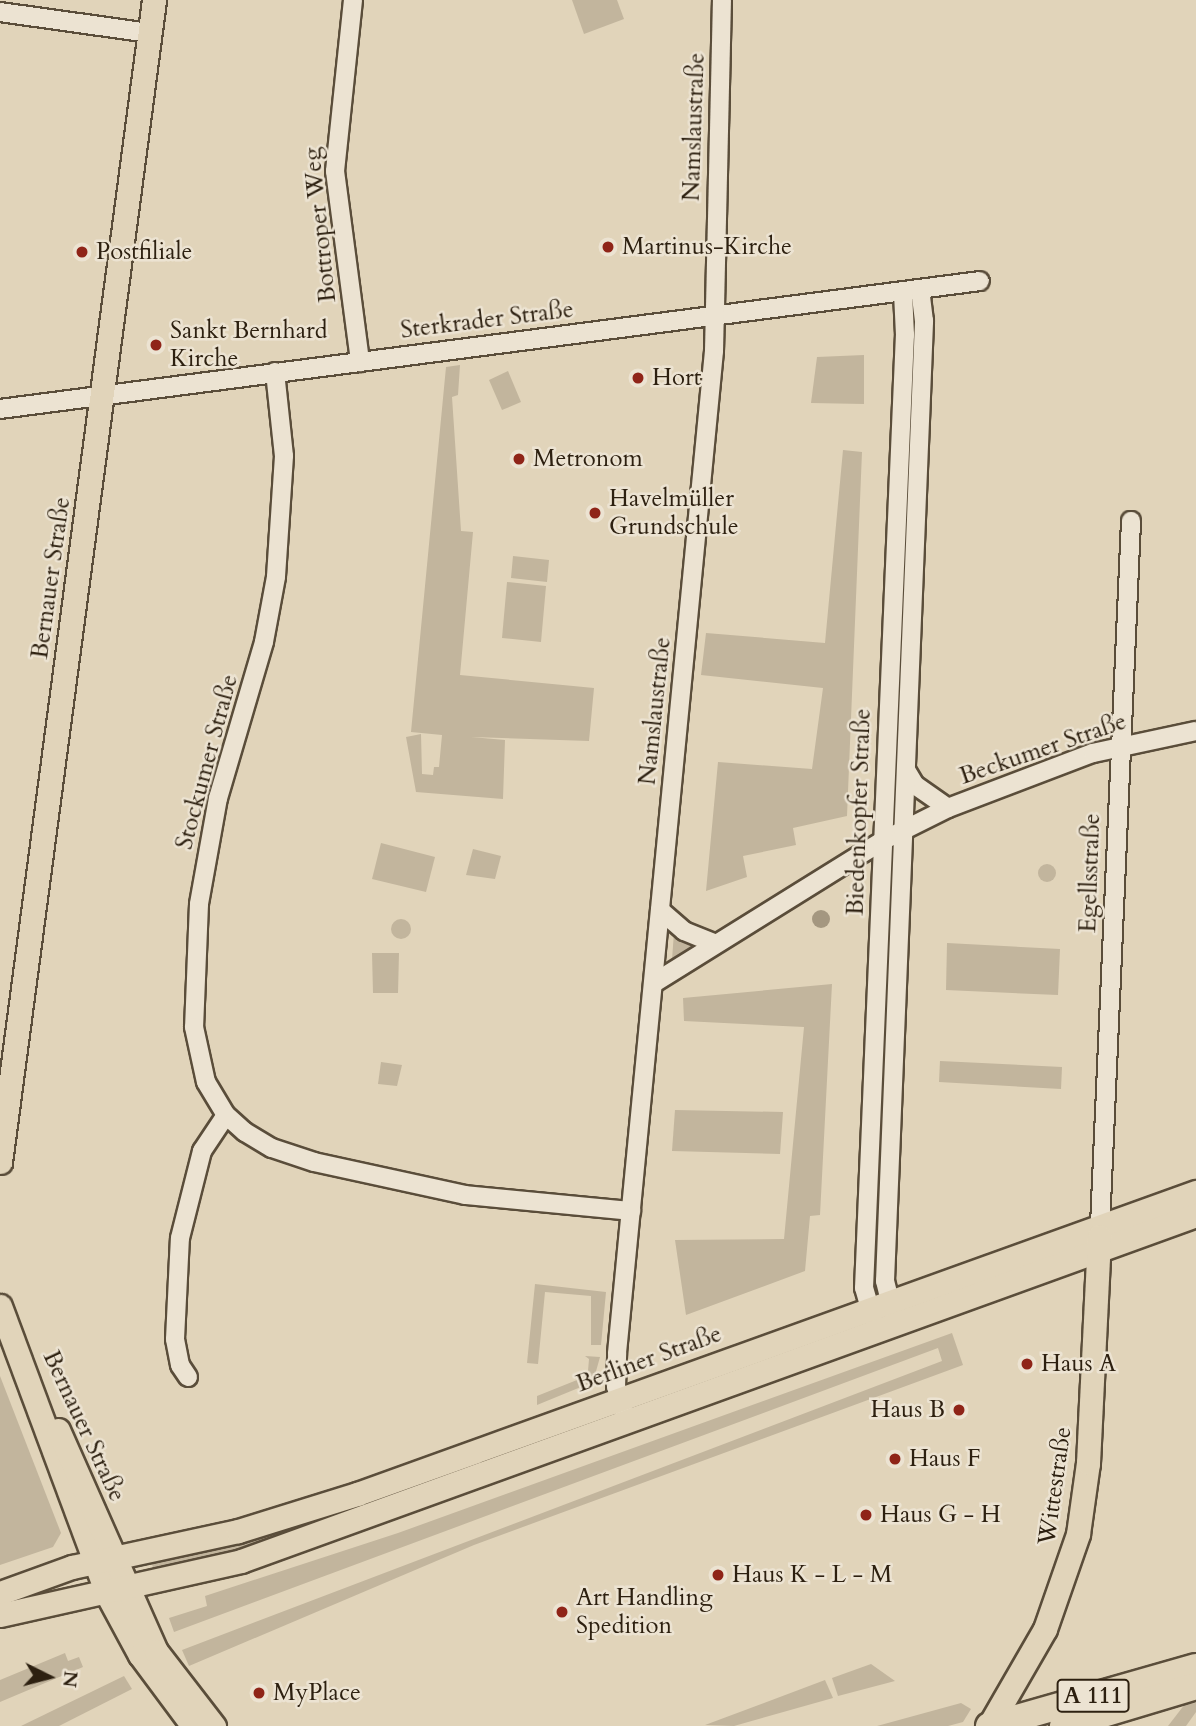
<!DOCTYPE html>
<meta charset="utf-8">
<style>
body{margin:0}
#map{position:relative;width:1196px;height:1726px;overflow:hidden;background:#e1d4ba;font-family:Cardo,serif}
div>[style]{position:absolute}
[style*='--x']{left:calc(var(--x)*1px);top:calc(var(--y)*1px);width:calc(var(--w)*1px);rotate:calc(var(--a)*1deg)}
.green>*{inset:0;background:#c2b59d}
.round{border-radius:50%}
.water>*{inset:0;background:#a49780}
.roads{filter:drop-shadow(2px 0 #5a4d3a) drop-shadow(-2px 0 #5a4d3a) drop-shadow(0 2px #5a4d3a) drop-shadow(0 -2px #5a4d3a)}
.minor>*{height:18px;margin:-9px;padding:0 9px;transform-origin:9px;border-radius:9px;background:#ece3d2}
.major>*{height:23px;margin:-11.5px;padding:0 11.5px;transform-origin:11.5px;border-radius:11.5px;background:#e1d4ba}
.highway>*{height:26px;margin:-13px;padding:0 13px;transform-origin:13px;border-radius:13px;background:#e1d4ba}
.dots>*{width:19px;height:19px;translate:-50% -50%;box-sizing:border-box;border:4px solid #ece3d2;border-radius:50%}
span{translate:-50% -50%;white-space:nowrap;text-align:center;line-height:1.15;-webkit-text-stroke:5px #ece3d2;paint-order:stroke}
.shield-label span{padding:2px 5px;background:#ece3d2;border:2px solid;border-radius:5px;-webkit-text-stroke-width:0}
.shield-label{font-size:23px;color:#2d2010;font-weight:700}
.street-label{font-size:24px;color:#2d2010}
.poi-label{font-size:24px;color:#2d2010}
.left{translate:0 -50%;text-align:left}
.right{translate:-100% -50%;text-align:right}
.north{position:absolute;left:14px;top:1642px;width:70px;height:70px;-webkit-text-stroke:5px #ece3d2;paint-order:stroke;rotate:96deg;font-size:19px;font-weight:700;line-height:28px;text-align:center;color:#2d2010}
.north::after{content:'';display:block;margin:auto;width:24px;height:32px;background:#2d2010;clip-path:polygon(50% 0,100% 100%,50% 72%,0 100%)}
</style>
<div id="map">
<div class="green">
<div style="clip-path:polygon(572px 0,617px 0,624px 19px,584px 34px)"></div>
<div style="clip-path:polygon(864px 355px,864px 404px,811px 403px,817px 357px)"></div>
<div style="clip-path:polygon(460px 365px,458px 395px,452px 397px,461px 531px,473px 532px,460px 675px,594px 688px,589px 741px,471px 737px,505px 740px,503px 799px,416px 792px,406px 737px,421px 734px,422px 774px,433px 775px,434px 767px,439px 767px,442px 735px,411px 732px,446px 367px)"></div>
<div style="clip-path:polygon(508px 371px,521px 402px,502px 410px,489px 380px)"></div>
<div style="clip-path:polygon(843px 450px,862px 452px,847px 816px,793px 828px,796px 845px,743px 856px,747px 877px,706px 891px,718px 762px,812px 769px,823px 688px,701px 675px,706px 633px,825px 643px)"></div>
<div style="clip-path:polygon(513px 556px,549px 560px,547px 582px,511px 578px)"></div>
<div style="clip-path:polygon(507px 582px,546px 586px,541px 642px,502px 638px)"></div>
<div style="clip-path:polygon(381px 843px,435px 857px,426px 892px,372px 879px)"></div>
<div style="clip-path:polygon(473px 849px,501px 856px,495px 879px,466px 875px)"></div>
<div class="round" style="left:1038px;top:864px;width:18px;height:18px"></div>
<div class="round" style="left:391px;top:919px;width:20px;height:20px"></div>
<div style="clip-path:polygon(674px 932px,695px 944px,672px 960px)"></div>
<div style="clip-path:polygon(947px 943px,1060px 949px,1058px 995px,946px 990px)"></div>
<div style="clip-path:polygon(372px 953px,399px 953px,398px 993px,373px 993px)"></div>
<div style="clip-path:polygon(832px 984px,820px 1215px,810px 1216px,805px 1271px,686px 1315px,675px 1240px,784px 1239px,804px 1027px,684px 1021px,683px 998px)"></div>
<div style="clip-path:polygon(940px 1061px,1062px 1067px,1061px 1089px,939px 1082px)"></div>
<div style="clip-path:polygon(381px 1062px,402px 1065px,397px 1086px,378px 1084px)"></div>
<div style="clip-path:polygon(675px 1110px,783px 1112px,780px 1154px,672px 1151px)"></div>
<div style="clip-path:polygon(535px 1284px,606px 1292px,601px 1345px,591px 1345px,591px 1296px,545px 1292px,538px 1364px,527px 1363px)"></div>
<div style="clip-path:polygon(952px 1333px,963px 1365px,474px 1545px,189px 1666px,182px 1650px,942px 1361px,938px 1348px,174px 1632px,169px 1618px,207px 1606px,205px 1596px,398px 1533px)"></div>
<div style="clip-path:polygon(585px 1356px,600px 1357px,593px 1382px,537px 1405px,537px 1396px,582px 1378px,588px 1371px,589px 1359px)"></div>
<div style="clip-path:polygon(0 1376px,61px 1533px,53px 1547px,0 1565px)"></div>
<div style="clip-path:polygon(315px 1519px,318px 1526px,156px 1575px,151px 1562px)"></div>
<div style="clip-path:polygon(65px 1653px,68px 1661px,79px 1657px,83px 1667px,0 1702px,0 1680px)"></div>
<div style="clip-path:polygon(871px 1664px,895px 1681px,838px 1696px,832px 1678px)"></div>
<div style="clip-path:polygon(124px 1676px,132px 1689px,59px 1726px,21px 1726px)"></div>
<div style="clip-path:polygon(825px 1680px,833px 1698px,734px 1726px,705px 1725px)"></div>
<div style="clip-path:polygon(961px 1703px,971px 1709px,963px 1722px,948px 1726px,877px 1726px)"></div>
<div style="clip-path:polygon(1196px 1703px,1196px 1712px,1186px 1726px,1168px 1726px,1185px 1704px)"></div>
</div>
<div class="water">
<div class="round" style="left:812px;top:910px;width:18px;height:18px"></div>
</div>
<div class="roads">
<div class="minor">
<div style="--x:353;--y:0;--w:172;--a:96"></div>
<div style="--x:335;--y:171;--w:193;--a:82.5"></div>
<div style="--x:0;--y:12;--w:150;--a:8"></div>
<div style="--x:275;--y:372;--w:84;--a:83.9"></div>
<div style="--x:284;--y:456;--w:121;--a:93.8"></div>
<div style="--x:276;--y:577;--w:66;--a:100.5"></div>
<div style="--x:264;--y:642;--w:163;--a:106.4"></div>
<div style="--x:218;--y:798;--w:108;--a:100.2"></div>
<div style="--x:199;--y:904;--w:123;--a:92.3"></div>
<div style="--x:194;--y:1027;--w:56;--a:77.7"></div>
<div style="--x:206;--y:1082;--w:39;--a:59"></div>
<div style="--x:226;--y:1115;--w:25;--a:42"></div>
<div style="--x:245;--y:1132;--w:31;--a:31"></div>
<div style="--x:272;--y:1148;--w:44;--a:18.4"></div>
<div style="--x:314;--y:1162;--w:155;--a:12.3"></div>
<div style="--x:465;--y:1195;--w:167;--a:5.5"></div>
<div style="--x:0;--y:409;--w:988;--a:-7.44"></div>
<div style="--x:906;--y:770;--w:17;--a:59"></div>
<div style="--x:915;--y:785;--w:40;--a:34.9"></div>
<div style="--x:660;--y:910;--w:32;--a:41"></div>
<div style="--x:684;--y:931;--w:31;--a:22"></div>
<div style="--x:654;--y:983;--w:269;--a:-31.9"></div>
<div style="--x:882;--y:841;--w:74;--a:-26.6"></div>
<div style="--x:948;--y:808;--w:155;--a:-20.8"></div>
<div style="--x:1093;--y:753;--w:105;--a:-12.1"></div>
<div style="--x:1100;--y:1226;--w:706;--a:-87.48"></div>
<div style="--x:893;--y:1313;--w:33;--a:-104"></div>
<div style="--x:885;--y:1281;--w:961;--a:-87.67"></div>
<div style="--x:924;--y:321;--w:31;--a:-97"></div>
<div style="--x:873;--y:1319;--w:32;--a:-106"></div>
<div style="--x:864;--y:1288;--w:954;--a:-87.54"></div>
<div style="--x:905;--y:335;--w:43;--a:-92.7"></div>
<div style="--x:188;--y:1377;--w:14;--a:-124"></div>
<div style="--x:180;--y:1365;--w:26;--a:-101"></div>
<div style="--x:175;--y:1339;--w:101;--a:-87.2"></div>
<div style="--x:180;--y:1238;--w:90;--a:-75.8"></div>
<div style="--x:202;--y:1151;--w:43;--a:-56.3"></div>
<div style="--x:624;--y:1411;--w:25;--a:-108"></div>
<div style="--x:616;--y:1387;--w:34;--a:-88"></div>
<div style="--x:617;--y:1353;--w:1007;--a:-84.47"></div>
<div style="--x:714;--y:351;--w:351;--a:-88.7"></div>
</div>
<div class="major">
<div style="--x:0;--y:1162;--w:1172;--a:-82.45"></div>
<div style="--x:0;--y:1306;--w:307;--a:69.6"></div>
<div style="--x:107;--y:1594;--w:69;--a:61.6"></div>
<div style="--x:140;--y:1655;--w:89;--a:53.3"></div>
<div style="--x:58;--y:1430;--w:242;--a:66.1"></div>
<div style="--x:156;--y:1651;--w:95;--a:52.3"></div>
<div style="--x:0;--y:1593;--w:77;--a:-19.9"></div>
<div style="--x:72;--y:1567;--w:170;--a:-12.2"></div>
<div style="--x:238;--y:1531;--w:125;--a:-17.3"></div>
<div style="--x:357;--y:1494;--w:892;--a:-19.8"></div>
<div style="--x:0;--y:1615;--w:247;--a:-12.6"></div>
<div style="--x:241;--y:1561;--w:1016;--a:-19.92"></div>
<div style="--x:989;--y:1726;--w:112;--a:-60"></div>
<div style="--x:1045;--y:1629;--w:101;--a:-70.8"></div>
<div style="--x:1078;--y:1534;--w:72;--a:-82"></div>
<div style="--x:1088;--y:1463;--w:227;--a:-87.2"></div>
</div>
<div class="highway">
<div style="--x:989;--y:1726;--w:215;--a:-15.9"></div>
<div style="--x:1063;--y:1726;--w:139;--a:-16.7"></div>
</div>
</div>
<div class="dots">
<div style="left:608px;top:247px;background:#8f2418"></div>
<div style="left:82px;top:252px;background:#8f2418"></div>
<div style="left:156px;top:345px;background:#8f2418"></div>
<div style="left:638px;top:378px;background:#8f2418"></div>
<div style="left:519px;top:459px;background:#8f2418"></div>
<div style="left:595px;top:513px;background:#8f2418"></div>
<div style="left:1027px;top:1364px;background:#8f2418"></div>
<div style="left:959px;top:1410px;background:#8f2418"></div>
<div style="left:895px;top:1459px;background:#8f2418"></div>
<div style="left:866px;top:1515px;background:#8f2418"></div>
<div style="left:718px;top:1575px;background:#8f2418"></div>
<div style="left:562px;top:1612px;background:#8f2418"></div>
<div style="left:259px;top:1693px;background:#8f2418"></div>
</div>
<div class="shield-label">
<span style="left:1093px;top:1696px">A 111</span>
</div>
<div class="street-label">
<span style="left:694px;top:127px;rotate:-88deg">Namslaustraße</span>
<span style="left:320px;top:225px;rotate:-96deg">Bottroper Weg</span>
<span style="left:487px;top:320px;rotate:-7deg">Sterkrader Straße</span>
<span style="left:51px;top:578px;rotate:-82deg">Bernauer Straße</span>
<span style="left:655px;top:711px;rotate:-84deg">Namslaustraße</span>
<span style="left:1043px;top:749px;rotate:-19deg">Beckumer Straße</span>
<span style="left:207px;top:762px;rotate:-75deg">Stockumer Straße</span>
<span style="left:859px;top:812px;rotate:-88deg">Biedenkopfer Straße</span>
<span style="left:1090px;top:873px;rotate:-88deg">Egellsstraße</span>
<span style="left:649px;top:1359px;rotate:-20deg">Berliner Straße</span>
<span style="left:84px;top:1426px;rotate:65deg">Bernauer Straße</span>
<span style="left:1055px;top:1486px;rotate:-82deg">Wittestraße</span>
</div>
<div class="poi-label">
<span class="left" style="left:622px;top:247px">Martinus-Kirche</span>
<span class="left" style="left:96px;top:252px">Postfiliale</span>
<span class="left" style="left:170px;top:345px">Sankt Bernhard<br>Kirche</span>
<span class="left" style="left:652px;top:378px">Hort</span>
<span class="left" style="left:533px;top:459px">Metronom</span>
<span class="left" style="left:609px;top:513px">Havelmüller<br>Grundschule</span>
<span class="left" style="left:1041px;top:1364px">Haus A</span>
<span class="right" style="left:945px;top:1410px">Haus B</span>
<span class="left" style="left:909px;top:1459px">Haus F</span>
<span class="left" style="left:880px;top:1515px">Haus G - H</span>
<span class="left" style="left:732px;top:1575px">Haus K - L - M</span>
<span class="left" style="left:576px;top:1612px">Art Handling<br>Spedition</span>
<span class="left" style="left:273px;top:1693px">MyPlace</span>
</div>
<div class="north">N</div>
</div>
